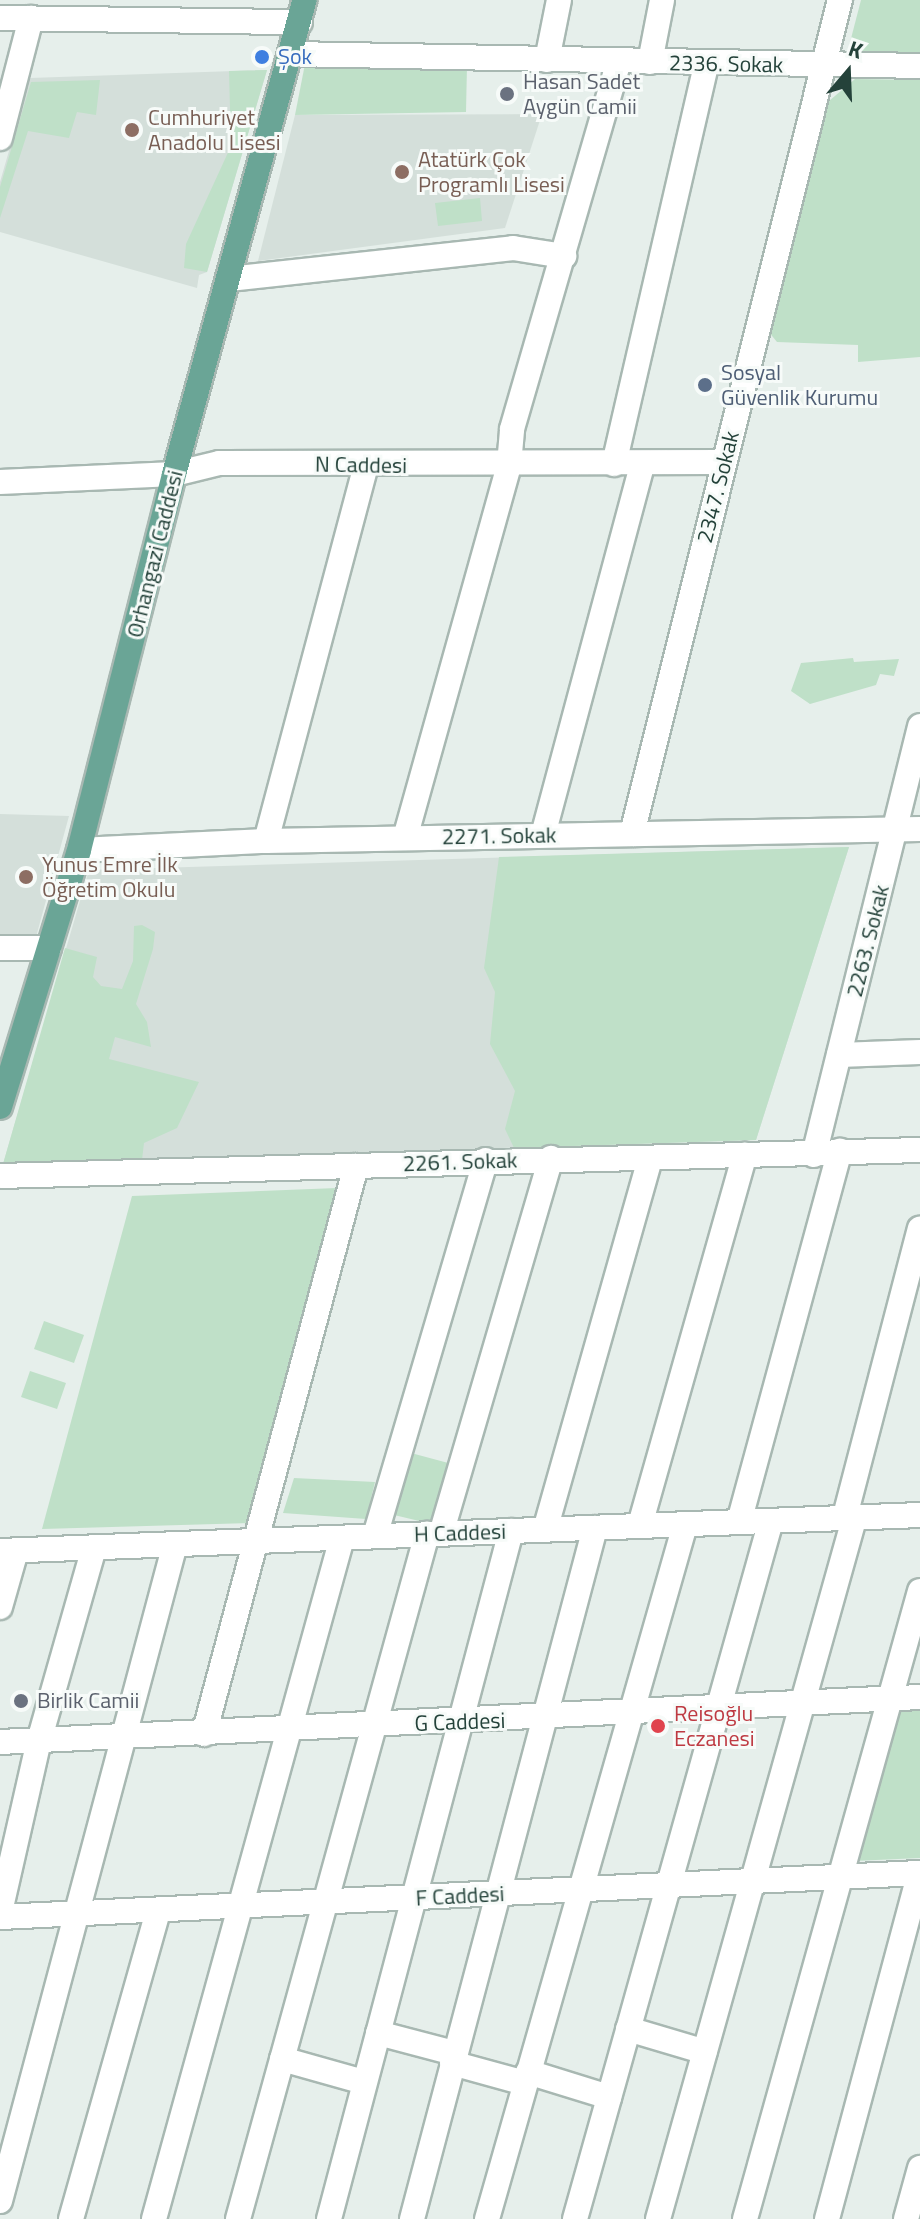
<!DOCTYPE html>
<meta charset="utf-8">
<style>
body{margin:0}
#map{position:relative;width:920px;height:2219px;overflow:hidden;background:#e6efeb;font-family:"Titillium Web",sans-serif}
div>[style]{position:absolute}
[style*='--x']{left:calc(var(--x)*1px);top:calc(var(--y)*1px);width:calc(var(--w)*1px);rotate:calc(var(--a)*1deg)}
.built>*{inset:0;background:#d4dfda}
.green>*{inset:0;background:#bfe0c8}
.roads{filter:drop-shadow(2px 0 #a8b8b2) drop-shadow(-2px 0 #a8b8b2) drop-shadow(0 2px #a8b8b2) drop-shadow(0 -2px #a8b8b2)}
.minor>*{height:24px;margin:-12px;padding:0 12px;transform-origin:12px;border-radius:12px;background:#fff}
.major>*{height:24px;margin:-12px;padding:0 12px;transform-origin:12px;border-radius:12px;background:#6aa596}
.dots>*{width:22px;height:22px;translate:-50% -50%;box-sizing:border-box;border:4px solid #f7fbf9;border-radius:50%}
span{translate:-50% -50%;white-space:nowrap;text-align:center;line-height:1.15;-webkit-text-stroke:6px #f7fbf9;paint-order:stroke}
.shop-label{font-size:22px;color:#366cbe}
.left{translate:0 -50%;text-align:left}
.street-label{font-size:22px;color:#24423a}
.worship-label{font-size:22px;color:#5b616d}
.education-label{font-size:22px;color:#785e54}
.service-label{font-size:22px;color:#4e5e75}
.health-label{font-size:22px;color:#be3a42}
.north{position:absolute;left:808px;top:32px;width:80px;height:80px;-webkit-text-stroke:6px #f7fbf9;paint-order:stroke;rotate:19deg;font-size:22px;font-weight:700;line-height:32px;text-align:center;color:#24423a}
.north::after{content:'';display:block;margin:auto;width:28px;height:36px;background:#24423a;clip-path:polygon(50% 0,100% 100%,50% 72%,0 100%)}
</style>
<div id="map">
<div class="built">
<div style="clip-path:polygon(267px 70px,207px 272px,199px 275px,197px 288px,0 232px,0 182px,30px 78px)"></div>
<div style="clip-path:polygon(542px 114px,505px 228px,258px 261px,295px 115px)"></div>
<div style="clip-path:polygon(0 814px,69px 816px,36px 937px,0 938px)"></div>
<div style="clip-path:polygon(849px 847px,756px 1140px,3px 1164px,89px 870px)"></div>
</div>
<div class="green">
<div style="clip-path:polygon(861px 0,920px 0,920px 52px,847px 54px)"></div>
<div style="clip-path:polygon(305px 64px,467px 65px,466px 112px,295px 115px)"></div>
<div style="clip-path:polygon(267px 70px,207px 272px,184px 268px,186px 244px,231px 146px,229px 71px)"></div>
<div style="clip-path:polygon(855px 79px,920px 80px,920px 357px,858px 362px,858px 345px,777px 342px,768px 331px,829px 101px)"></div>
<div style="clip-path:polygon(100px 80px,96px 115px,77px 112px,69px 138px,28px 131px,0 218px,0 187px,31px 82px)"></div>
<div style="clip-path:polygon(480px 198px,482px 221px,438px 226px,435px 203px)"></div>
<div style="clip-path:polygon(853px 658px,854px 662px,899px 659px,894px 676px,880px 674px,876px 685px,810px 704px,791px 691px,801px 663px)"></div>
<div style="clip-path:polygon(849px 847px,756px 1140px,514px 1148px,505px 1129px,515px 1091px,490px 1044px,495px 992px,484px 968px,499px 857px)"></div>
<div style="clip-path:polygon(142px 925px,155px 932px,153px 949px,136px 1004px,147px 1022px,151px 1047px,115px 1037px,109px 1059px,199px 1082px,177px 1128px,144px 1143px,142px 1160px,3px 1164px,65px 948px,97px 957px,93px 977px,101px 986px,122px 989px,133px 961px,134px 926px)"></div>
<div style="clip-path:polygon(337px 1188px,251px 1523px,42px 1529px,132px 1196px)"></div>
<div style="clip-path:polygon(44px 1321px,84px 1335px,74px 1363px,34px 1349px)"></div>
<div style="clip-path:polygon(30px 1371px,66px 1383px,57px 1409px,21px 1397px)"></div>
<div style="clip-path:polygon(411px 1453px,452px 1464px,432px 1524px,394px 1515px)"></div>
<div style="clip-path:polygon(294px 1478px,375px 1482px,366px 1519px,283px 1513px)"></div>
<div style="clip-path:polygon(920px 1709px,920px 1858px,854px 1861px,900px 1710px)"></div>
</div>
<div class="roads">
<div class="minor">
<div style="--x:0;--y:18;--w:300;--a:0.8"></div>
<div style="--x:291;--y:54;--w:629;--a:1.09"></div>
<div style="--x:547;--y:60;--w:61;--a:-78.7"></div>
<div style="--x:650;--y:62;--w:63;--a:-79"></div>
<div style="--x:0;--y:138;--w:124;--a:-75.5"></div>
<div style="--x:229;--y:279;--w:286;--a:-6.2"></div>
<div style="--x:513;--y:248;--w:52;--a:8.9"></div>
<div style="--x:614;--y:464;--w:410;--a:-77"></div>
<div style="--x:0;--y:482;--w:174;--a:-2.6"></div>
<div style="--x:174;--y:474;--w:46;--a:-13.7"></div>
<div style="--x:219;--y:463;--w:505;--a:-0.11"></div>
<div style="--x:632;--y:834;--w:860;--a:-76"></div>
<div style="--x:543;--y:835;--w:383;--a:-75"></div>
<div style="--x:405;--y:838;--w:387;--a:-74.4"></div>
<div style="--x:509;--y:465;--w:36;--a:-85"></div>
<div style="--x:512;--y:429;--w:383;--a:-73.8"></div>
<div style="--x:266;--y:841;--w:388;--a:-75.1"></div>
<div style="--x:79;--y:850;--w:187;--a:-2.8"></div>
<div style="--x:266;--y:841;--w:654;--a:-1.05"></div>
<div style="--x:0;--y:948;--w:49;--a:0"></div>
<div style="--x:839;--y:1055;--w:81;--a:-2.1"></div>
<div style="--x:814;--y:1155;--w:442;--a:-76.1"></div>
<div style="--x:0;--y:1176;--w:920;--a:-1.62"></div>
<div style="--x:845;--y:1516;--w:297;--a:-75.4"></div>
<div style="--x:739;--y:1522;--w:385;--a:-74.8"></div>
<div style="--x:640;--y:1525;--w:385;--a:-74.2"></div>
<div style="--x:545;--y:1530;--w:385;--a:-74.2"></div>
<div style="--x:441;--y:1534;--w:392;--a:-73.7"></div>
<div style="--x:375;--y:1536;--w:392;--a:-73.6"></div>
<div style="--x:0;--y:1551;--w:921;--a:-2.24"></div>
<div style="--x:0;--y:1607;--w:58;--a:-74.1"></div>
<div style="--x:204;--y:1734;--w:588;--a:-75.02"></div>
<div style="--x:0;--y:1742;--w:921;--a:-2.8"></div>
<div style="--x:0;--y:1912;--w:175;--a:-77.2"></div>
<div style="--x:39;--y:1741;--w:201;--a:-74.1"></div>
<div style="--x:0;--y:1917;--w:921;--a:-2.74"></div>
<div style="--x:628;--y:2029;--w:80;--a:16.6"></div>
<div style="--x:378;--y:2033;--w:79;--a:14.7"></div>
<div style="--x:282;--y:2059;--w:85;--a:15.7"></div>
<div style="--x:452;--y:2063;--w:76;--a:15.3"></div>
<div style="--x:528;--y:2072;--w:85;--a:17.2"></div>
<div style="--x:0;--y:2201;--w:680;--a:-75.08"></div>
<div style="--x:71;--y:2219;--w:320;--a:-74.2"></div>
<div style="--x:154;--y:2219;--w:706;--a:-74.57"></div>
<div style="--x:238;--y:2219;--w:711;--a:-74.58"></div>
<div style="--x:329;--y:2219;--w:712;--a:-75.18"></div>
<div style="--x:412;--y:2219;--w:715;--a:-75.17"></div>
<div style="--x:487;--y:2219;--w:722;--a:-74.08"></div>
<div style="--x:575;--y:2219;--w:725;--a:-74.32"></div>
<div style="--x:658;--y:2219;--w:730;--a:-74.35"></div>
<div style="--x:745;--y:2219;--w:652;--a:-74.43"></div>
<div style="--x:827;--y:2219;--w:358;--a:-75"></div>
<div style="--x:906;--y:2219;--w:53;--a:-74.6"></div>
</div>
<div class="major">
<div style="--x:0;--y:1107;--w:269;--a:-72.9"></div>
<div style="--x:79;--y:850;--w:388;--a:-75.8"></div>
<div style="--x:174;--y:474;--w:492;--a:-74.6"></div>
</div>
</div>
<div class="dots">
<div style="left:262px;top:57px;background:#3f7fe0"></div>
<div style="left:507px;top:94px;background:#6b7280"></div>
<div style="left:132px;top:130px;background:#8d6e63"></div>
<div style="left:402px;top:172px;background:#8d6e63"></div>
<div style="left:705px;top:385px;background:#5c6f8a"></div>
<div style="left:26px;top:877px;background:#8d6e63"></div>
<div style="left:21px;top:1701px;background:#6b7280"></div>
<div style="left:658px;top:1726px;background:#e0444e"></div>
</div>
<div class="shop-label">
<span class="left" style="left:278px;top:57px">Şok</span>
</div>
<div class="street-label">
<span style="left:726px;top:64px;rotate:1deg">2336. Sokak</span>
<span style="left:361px;top:465px;rotate:1deg">N Caddesi</span>
<span style="left:718px;top:487px;rotate:-76deg">2347. Sokak</span>
<span style="left:155px;top:554px;rotate:-76deg">Orhangazi Caddesi</span>
<span style="left:499px;top:836px;rotate:-1deg">2271. Sokak</span>
<span style="left:868px;top:941px;rotate:-76deg">2263. Sokak</span>
<span style="left:460px;top:1162px;rotate:-2deg">2261. Sokak</span>
<span style="left:460px;top:1533px;rotate:-2deg">H Caddesi</span>
<span style="left:460px;top:1722px;rotate:-2deg">G Caddesi</span>
<span style="left:460px;top:1896px;rotate:-3deg">F Caddesi</span>
</div>
<div class="worship-label">
<span class="left" style="left:523px;top:94px">Hasan Sadet<br>Aygün Camii</span>
<span class="left" style="left:37px;top:1701px">Birlik Camii</span>
</div>
<div class="education-label">
<span class="left" style="left:148px;top:130px">Cumhuriyet<br>Anadolu Lisesi</span>
<span class="left" style="left:418px;top:172px">Atatürk Çok<br>Programlı Lisesi</span>
<span class="left" style="left:42px;top:877px">Yunus Emre İlk<br>Öğretim Okulu</span>
</div>
<div class="service-label">
<span class="left" style="left:721px;top:385px">Sosyal<br>Güvenlik Kurumu</span>
</div>
<div class="health-label">
<span class="left" style="left:674px;top:1726px">Reisoğlu<br>Eczanesi</span>
</div>
<div class="north">K</div>
</div>
